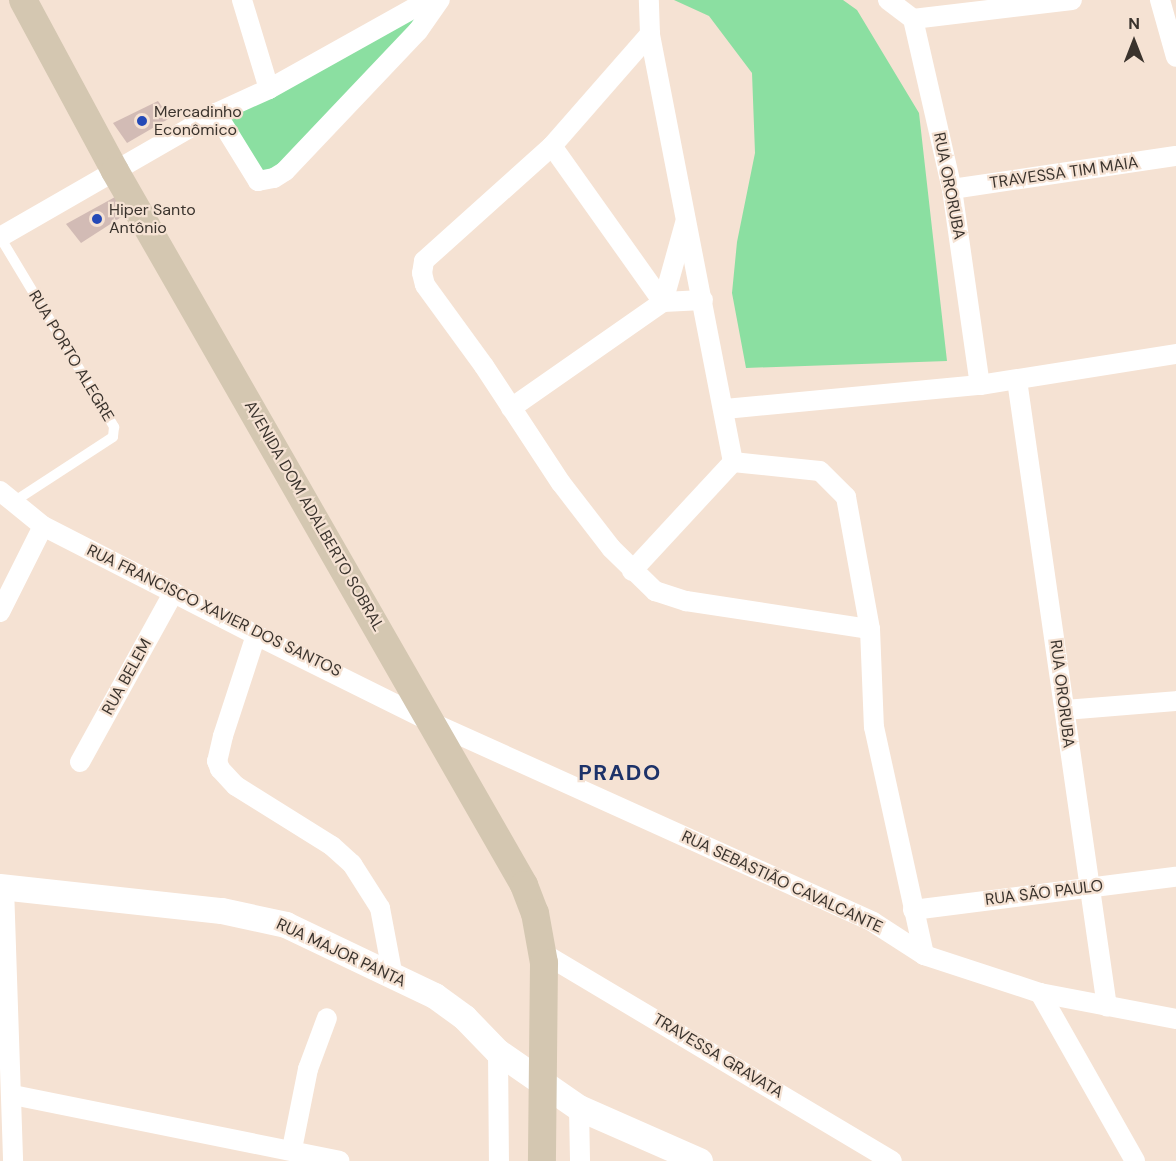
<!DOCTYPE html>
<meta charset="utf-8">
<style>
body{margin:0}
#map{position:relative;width:1176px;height:1161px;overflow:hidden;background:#f5e2d3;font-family:"DM Sans",sans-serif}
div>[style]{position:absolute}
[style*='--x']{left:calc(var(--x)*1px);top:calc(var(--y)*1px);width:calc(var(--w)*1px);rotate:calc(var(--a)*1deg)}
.green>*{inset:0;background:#8bdfa1}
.building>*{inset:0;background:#d2bbb5}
.service>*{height:10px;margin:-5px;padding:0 5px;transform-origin:5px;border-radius:5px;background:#fff}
.minor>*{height:20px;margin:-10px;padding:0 10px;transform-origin:10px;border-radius:10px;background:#fff}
.tertiary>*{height:26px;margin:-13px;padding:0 13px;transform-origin:13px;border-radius:13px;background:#fff}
.secondary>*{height:28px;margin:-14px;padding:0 14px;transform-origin:14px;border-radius:14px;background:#d4c7b1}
.dots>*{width:16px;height:16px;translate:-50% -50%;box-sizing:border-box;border:3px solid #f5e2d3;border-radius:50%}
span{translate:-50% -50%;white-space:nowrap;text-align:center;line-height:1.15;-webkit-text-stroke:4.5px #f5e2d3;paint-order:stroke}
.poi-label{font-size:16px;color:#3a332d}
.left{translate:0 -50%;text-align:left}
.street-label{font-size:16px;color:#3a332d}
.district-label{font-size:22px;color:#1d3269;font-weight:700;letter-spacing:1.5px}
.north{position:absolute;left:1104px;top:12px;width:60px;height:60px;-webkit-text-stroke:4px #f5e2d3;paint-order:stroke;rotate:0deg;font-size:16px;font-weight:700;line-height:24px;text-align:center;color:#3a332d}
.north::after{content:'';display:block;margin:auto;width:21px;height:27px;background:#3a332d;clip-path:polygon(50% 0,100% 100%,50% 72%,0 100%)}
</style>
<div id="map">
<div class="green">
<div style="clip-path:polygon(440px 0,267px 180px,216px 113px)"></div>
<div style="clip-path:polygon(674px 0,843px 0,857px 10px,919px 113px,947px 361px,746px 368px,732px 293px,737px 242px,755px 153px,752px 73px,709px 16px)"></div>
</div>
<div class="building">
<div style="clip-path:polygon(158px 101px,170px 118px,127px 143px,113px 123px)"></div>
<div style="clip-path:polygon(115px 197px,126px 214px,81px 243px,66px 224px)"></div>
</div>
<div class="service">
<div style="--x:0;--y:237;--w:222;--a:59"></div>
<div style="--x:114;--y:427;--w:10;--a:96"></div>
<div style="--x:113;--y:437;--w:117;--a:146.9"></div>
</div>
<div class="minor">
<div style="--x:242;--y:0;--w:93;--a:73.1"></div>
<div style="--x:888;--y:0;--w:31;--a:37"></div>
<div style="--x:913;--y:19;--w:174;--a:77.1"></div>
<div style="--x:952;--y:189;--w:198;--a:81.9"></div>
<div style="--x:1160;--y:0;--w:59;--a:74.3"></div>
<div style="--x:913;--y:19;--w:160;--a:-6.8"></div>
<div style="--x:650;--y:34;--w:149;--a:131.2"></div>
<div style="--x:552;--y:146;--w:172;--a:138.1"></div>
<div style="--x:424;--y:261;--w:12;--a:99"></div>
<div style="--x:422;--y:273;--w:12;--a:76"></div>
<div style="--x:425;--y:285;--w:100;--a:53.9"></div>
<div style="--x:484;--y:366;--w:140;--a:56.7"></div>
<div style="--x:561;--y:483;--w:82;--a:52.4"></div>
<div style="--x:611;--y:548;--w:62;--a:44.3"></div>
<div style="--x:655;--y:591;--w:33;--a:18"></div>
<div style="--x:686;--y:601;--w:186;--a:8.7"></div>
<div style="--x:216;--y:113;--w:80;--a:58.3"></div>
<div style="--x:258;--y:181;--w:16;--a:-11"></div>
<div style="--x:274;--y:178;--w:13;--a:-32"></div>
<div style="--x:285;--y:171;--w:193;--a:-46.5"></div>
<div style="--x:418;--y:31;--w:38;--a:-55"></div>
<div style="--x:552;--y:146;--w:191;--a:54.6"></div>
<div style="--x:663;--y:302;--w:40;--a:-2.9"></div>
<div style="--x:952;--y:189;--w:226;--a:-8.4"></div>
<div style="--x:0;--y:237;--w:249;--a:-29.9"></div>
<div style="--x:216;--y:113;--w:58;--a:-24.4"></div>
<div style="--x:269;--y:89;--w:182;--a:-29.2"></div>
<div style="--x:1017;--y:380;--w:633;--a:81.83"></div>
<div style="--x:511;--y:408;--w:185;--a:-34.9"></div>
<div style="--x:663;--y:302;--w:82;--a:-74.4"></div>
<div style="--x:725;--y:409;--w:256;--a:-5.4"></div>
<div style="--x:980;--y:385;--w:198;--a:-9"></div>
<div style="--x:733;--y:462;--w:87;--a:5.9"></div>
<div style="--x:820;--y:471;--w:37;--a:45"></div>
<div style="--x:846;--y:497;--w:134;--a:79.7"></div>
<div style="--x:870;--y:629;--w:98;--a:87.7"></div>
<div style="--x:874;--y:727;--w:233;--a:77.6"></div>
<div style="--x:0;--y:491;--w:55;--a:39.1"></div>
<div style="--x:43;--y:526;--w:239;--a:27.1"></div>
<div style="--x:256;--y:635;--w:198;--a:26.4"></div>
<div style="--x:433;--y:723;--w:483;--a:24.3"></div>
<div style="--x:873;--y:922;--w:61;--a:32.9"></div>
<div style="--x:924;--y:955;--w:122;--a:18.1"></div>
<div style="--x:1040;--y:993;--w:138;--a:10.8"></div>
<div style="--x:632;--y:571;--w:149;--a:-47.2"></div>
<div style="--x:733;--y:462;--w:436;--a:-101"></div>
<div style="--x:650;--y:34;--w:34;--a:-92"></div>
<div style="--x:0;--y:612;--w:96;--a:-63.4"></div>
<div style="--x:256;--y:635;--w:106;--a:108.1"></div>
<div style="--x:223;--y:736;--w:26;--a:103"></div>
<div style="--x:217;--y:761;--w:9;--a:69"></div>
<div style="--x:220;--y:769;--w:23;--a:47"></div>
<div style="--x:236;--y:786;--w:113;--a:32"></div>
<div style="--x:332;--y:846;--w:27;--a:42"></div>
<div style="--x:352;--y:864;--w:52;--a:57.5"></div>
<div style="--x:380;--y:908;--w:70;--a:79.3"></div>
<div style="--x:1065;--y:710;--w:111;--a:-4.6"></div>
<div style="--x:80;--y:762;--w:194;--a:-61.1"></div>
<div style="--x:4;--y:887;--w:274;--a:88.1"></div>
<div style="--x:913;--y:910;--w:265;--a:-7.2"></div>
<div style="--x:543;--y:953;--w:406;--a:30.8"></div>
<div style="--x:1040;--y:993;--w:193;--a:60.5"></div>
<div style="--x:498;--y:1052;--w:109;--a:89.5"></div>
<div style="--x:13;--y:1095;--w:333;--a:11.4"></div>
<div style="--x:579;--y:1108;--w:53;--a:88.9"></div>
<div style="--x:292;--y:1149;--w:82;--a:-78.7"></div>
<div style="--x:308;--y:1069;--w:54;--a:-69.6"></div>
</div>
<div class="tertiary">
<div style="--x:0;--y:887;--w:223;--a:6.2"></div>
<div style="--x:222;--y:911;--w:66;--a:12.3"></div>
<div style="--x:286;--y:925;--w:165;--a:25.5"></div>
<div style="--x:435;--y:996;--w:37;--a:36"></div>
<div style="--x:465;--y:1018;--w:47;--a:45.9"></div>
<div style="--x:498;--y:1052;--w:98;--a:34.7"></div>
<div style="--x:579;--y:1108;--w:132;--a:23.7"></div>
</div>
<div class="secondary">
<div style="--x:23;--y:0;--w:194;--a:61.7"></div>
<div style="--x:115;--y:171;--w:823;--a:60.19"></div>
<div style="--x:524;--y:885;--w:30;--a:69"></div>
<div style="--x:535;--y:913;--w:51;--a:79.8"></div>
<div style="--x:544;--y:963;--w:198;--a:90.6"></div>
</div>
<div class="dots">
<div style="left:142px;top:121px;background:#2449b7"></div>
<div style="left:97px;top:219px;background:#2449b7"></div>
</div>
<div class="poi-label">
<span class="left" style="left:154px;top:121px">Mercadinho<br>Econômico</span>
<span class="left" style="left:109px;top:219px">Hiper Santo<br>Antônio</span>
</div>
<div class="street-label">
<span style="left:1064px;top:173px;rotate:-8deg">TRAVESSA TIM MAIA</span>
<span style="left:949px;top:186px;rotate:79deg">RUA ORORUBA</span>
<span style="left:71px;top:356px;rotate:59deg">RUA PORTO ALEGRE</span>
<span style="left:314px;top:516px;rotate:60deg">AVENIDA DOM ADALBERTO SOBRAL</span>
<span style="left:214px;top:611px;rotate:26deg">RUA FRANCISCO XAVIER DOS SANTOS</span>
<span style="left:127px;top:677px;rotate:-61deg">RUA BELEM</span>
<span style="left:1062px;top:694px;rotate:83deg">RUA ORORUBA</span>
<span style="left:782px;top:882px;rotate:25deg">RUA SEBASTIÃO CAVALCANTE</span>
<span style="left:1044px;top:893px;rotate:-7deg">RUA SÃO PAULO</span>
<span style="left:341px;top:953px;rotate:25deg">RUA MAJOR PANTA</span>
<span style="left:718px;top:1056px;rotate:31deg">TRAVESSA GRAVATA</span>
</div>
<div class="district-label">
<span style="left:620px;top:773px">PRADO</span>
</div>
<div class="north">N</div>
</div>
